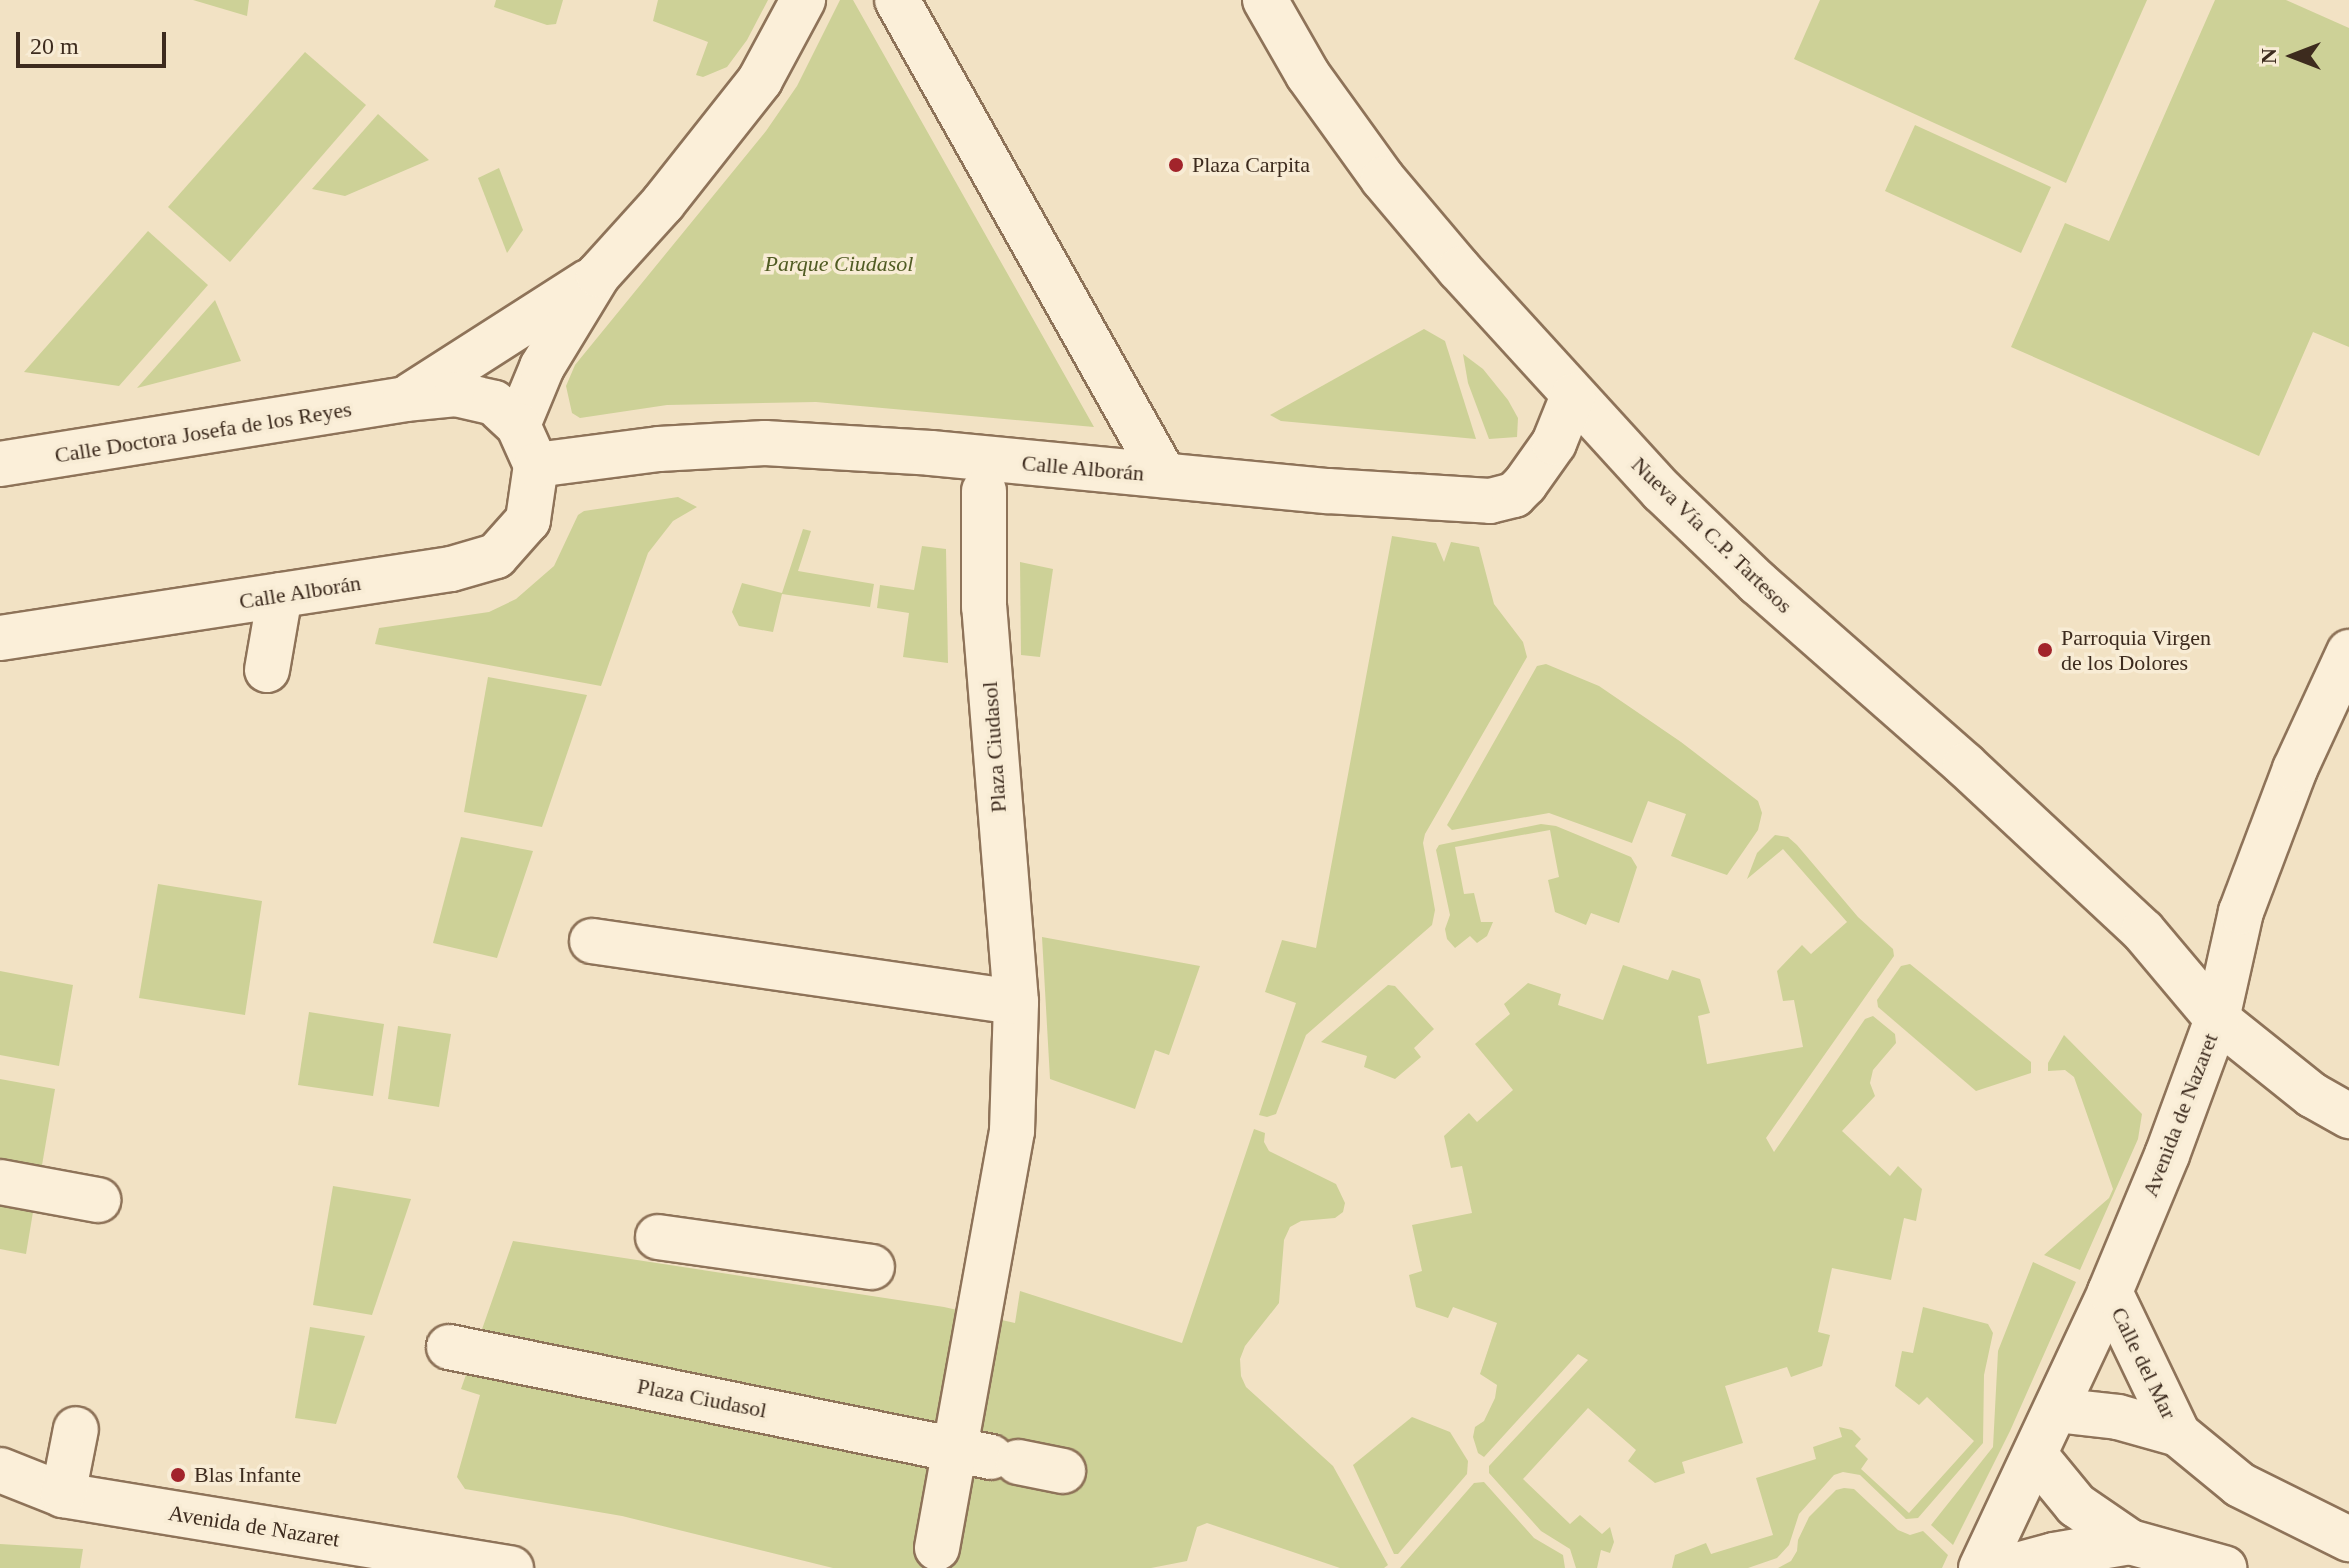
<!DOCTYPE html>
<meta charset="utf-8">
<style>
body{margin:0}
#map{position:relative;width:2349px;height:1568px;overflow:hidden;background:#f2e2c4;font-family:"Times New Roman",serif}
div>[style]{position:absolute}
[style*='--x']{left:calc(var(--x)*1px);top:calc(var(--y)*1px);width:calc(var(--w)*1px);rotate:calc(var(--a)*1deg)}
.green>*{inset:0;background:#cdd197}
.roads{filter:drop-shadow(2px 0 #8e7359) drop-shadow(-2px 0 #8e7359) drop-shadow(0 2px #8e7359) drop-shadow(0 -2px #8e7359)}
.minor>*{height:44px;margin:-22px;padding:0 22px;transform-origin:22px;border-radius:22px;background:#fbefd9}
.dots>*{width:22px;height:22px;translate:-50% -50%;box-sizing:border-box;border:4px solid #f8ecd5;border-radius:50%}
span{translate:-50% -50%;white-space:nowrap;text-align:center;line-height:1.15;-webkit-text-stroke:7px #f8ecd5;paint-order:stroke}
.poi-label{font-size:22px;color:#3d2b1e}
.left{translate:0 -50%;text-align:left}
.park-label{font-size:22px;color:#505b23;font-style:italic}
.street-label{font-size:22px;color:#3d2b1e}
.north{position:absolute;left:2253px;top:16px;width:80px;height:80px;-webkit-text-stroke:6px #f8ecd5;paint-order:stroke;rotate:270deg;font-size:22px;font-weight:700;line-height:32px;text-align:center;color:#3d2b1e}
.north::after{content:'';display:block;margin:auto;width:28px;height:36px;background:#3d2b1e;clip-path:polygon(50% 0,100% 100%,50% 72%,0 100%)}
.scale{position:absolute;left:16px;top:32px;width:150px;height:36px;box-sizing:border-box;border:4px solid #3d2b1e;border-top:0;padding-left:10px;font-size:24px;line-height:28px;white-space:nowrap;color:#3d2b1e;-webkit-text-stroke:6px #f8ecd5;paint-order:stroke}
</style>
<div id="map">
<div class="green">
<div style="clip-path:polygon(193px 0,249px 0,247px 16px)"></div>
<div style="clip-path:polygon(496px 0,563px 0,556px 24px,547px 25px,494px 7px)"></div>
<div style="clip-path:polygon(658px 0,768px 0,747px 40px,727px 67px,703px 77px,696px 75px,708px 42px,653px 21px)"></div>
<div style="clip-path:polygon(840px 0,853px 0,1094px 427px,816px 402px,667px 405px,580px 418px,572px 413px,566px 386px,575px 365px,766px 131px,797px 86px)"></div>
<div style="clip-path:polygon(1820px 0,2147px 0,2066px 183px,1794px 59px)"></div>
<div style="clip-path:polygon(2215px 0,2286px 0,2349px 28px,2349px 347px,2313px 332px,2259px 456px,2011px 347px,2065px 223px,2109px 241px)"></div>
<div style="clip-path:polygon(305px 52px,366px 105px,230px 262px,168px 207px)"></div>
<div style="clip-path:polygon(378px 114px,429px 160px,345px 196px,312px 189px)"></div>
<div style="clip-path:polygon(1915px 125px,2051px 187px,2021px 253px,1885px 191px)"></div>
<div style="clip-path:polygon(499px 168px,523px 230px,507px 253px,478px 178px)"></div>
<div style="clip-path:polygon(148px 231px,208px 285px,119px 386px,24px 372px)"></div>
<div style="clip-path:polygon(215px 300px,241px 361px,137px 388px)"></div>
<div style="clip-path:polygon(1424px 329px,1445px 341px,1476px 439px,1281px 421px,1270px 415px)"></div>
<div style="clip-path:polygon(1463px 354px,1483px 369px,1508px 400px,1518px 418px,1517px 437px,1489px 439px,1468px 383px)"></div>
<div style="clip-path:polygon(678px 497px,697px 507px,673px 521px,648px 553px,601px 686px,375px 644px,379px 628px,489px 612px,516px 599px,554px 566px,578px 515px,584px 511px)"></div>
<div style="clip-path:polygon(803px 529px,811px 531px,798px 571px,874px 584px,870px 607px,782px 594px,773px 632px,739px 626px,732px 612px,742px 583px,782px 593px)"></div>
<div style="clip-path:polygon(1392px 536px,1436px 543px,1444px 562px,1451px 542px,1479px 547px,1494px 604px,1523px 642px,1527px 657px,1425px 834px,1423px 843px,1435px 910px,1432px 925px,1306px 1035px,1276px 1114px,1267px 1117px,1259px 1115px,1296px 1003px,1265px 992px,1282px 940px,1316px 948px)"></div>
<div style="clip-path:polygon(922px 546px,946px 549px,948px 663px,903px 657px,909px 613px,877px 608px,880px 585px,914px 590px)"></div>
<div style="clip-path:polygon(1020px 562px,1053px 569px,1040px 657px,1021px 655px)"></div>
<div style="clip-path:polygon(1546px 664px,1599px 686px,1681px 742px,1758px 801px,1762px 813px,1758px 830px,1727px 875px,1671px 856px,1686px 814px,1648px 801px,1632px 843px,1549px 813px,1452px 830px,1447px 825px,1537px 666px)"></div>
<div style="clip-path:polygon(488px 677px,587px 695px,542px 827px,464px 812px)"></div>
<div style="clip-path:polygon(1541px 824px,1556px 826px,1631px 857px,1637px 867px,1619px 923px,1591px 913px,1586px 925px,1555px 912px,1548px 880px,1559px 877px,1550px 830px,1455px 847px,1464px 894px,1474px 893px,1481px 922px,1493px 922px,1487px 936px,1477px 943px,1470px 936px,1455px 948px,1447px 939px,1445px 929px,1450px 915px,1436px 850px,1439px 845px)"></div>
<div style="clip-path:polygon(1775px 835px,1788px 837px,1797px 845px,1858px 917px,1893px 949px,1894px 956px,1766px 1138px,1774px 1152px,1865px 1019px,1873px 1016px,1895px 1034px,1896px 1043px,1873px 1070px,1870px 1083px,1875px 1096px,1842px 1131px,1890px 1176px,1898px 1166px,1922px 1189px,1916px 1221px,1904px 1218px,1891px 1280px,1832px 1268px,1818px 1332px,1830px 1335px,1822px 1366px,1791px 1377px,1787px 1367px,1725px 1386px,1743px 1443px,1682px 1462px,1685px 1473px,1655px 1483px,1628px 1461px,1636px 1450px,1588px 1408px,1523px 1479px,1570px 1524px,1580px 1515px,1602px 1534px,1610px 1527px,1614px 1542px,1610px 1553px,1601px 1550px,1597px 1568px,1576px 1568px,1570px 1549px,1541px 1531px,1489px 1473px,1489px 1466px,1588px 1360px,1578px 1354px,1484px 1457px,1478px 1453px,1473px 1437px,1475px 1427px,1484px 1421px,1495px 1398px,1497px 1385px,1480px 1374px,1497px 1323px,1453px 1307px,1448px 1318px,1416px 1307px,1409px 1275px,1422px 1271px,1412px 1225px,1472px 1213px,1462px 1166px,1451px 1168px,1444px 1136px,1469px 1113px,1477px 1122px,1513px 1090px,1475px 1044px,1510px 1014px,1504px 1004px,1528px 983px,1561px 994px,1558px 1005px,1603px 1020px,1623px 965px,1668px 980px,1672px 970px,1700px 979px,1710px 1013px,1698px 1016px,1707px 1064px,1803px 1047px,1794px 1000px,1783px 1001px,1777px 971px,1802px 945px,1811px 954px,1847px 922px,1783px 849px,1747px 879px,1757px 853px)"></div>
<div style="clip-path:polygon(461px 837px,533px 851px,497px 958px,433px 943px)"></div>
<div style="clip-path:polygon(158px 884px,262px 901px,245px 1015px,139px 998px)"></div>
<div style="clip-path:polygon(1042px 937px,1200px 966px,1169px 1055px,1155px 1050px,1135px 1109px,1050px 1079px)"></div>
<div style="clip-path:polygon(1910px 964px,2031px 1062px,2031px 1073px,1976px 1091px,1878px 1007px,1877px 1000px,1901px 966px)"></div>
<div style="clip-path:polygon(0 971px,73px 985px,59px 1066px,0 1055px)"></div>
<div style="clip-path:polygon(1388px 985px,1395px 986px,1434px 1029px,1414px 1048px,1421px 1057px,1395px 1079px,1364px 1067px,1367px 1056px,1321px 1042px)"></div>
<div style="clip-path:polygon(309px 1012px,384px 1024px,373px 1096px,298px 1085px)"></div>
<div style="clip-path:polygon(398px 1026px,451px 1034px,439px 1107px,388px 1099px)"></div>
<div style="clip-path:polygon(2064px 1035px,2142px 1114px,2138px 1139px,2080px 1270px,2044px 1255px,2109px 1198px,2113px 1189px,2074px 1077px,2065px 1070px,2048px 1071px,2048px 1063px)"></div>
<div style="clip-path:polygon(0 1079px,55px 1089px,40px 1177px,0 1170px)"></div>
<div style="clip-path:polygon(1254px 1129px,1265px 1133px,1264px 1142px,1269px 1151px,1336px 1184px,1345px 1203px,1343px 1212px,1335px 1218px,1301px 1221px,1290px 1227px,1284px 1240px,1279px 1303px,1245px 1346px,1240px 1359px,1241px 1376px,1246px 1387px,1333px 1466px,1388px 1565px,1384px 1568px,1340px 1568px,1207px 1523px,1197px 1527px,1187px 1561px,1151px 1568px,833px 1568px,622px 1516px,465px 1489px,457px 1477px,480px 1395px,461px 1389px,513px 1241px,944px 1307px,1015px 1323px,1020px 1291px,1182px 1343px)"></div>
<div style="clip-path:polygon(333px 1186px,411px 1199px,372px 1315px,313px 1305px)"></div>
<div style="clip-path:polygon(0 1194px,35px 1200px,26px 1254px,0 1249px)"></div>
<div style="clip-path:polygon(2033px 1262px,2076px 1282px,2010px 1431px,1953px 1545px,1931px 1525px,1993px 1447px,1998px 1351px)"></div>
<div style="clip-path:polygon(1923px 1307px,1988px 1324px,1993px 1333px,1984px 1375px,1983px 1443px,1918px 1518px,1906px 1519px,1860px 1475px,1843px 1472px,1834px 1475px,1799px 1514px,1789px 1545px,1777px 1558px,1748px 1568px,1672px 1568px,1675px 1555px,1706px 1543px,1711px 1554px,1773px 1535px,1756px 1478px,1816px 1459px,1813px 1447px,1842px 1437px,1839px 1427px,1852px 1430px,1861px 1439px,1855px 1446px,1868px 1459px,1861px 1469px,1909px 1513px,1974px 1441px,1927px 1397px,1919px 1405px,1895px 1386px,1902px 1351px,1913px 1353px)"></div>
<div style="clip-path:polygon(310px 1327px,365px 1336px,336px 1424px,295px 1418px)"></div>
<div style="clip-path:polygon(1412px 1417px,1450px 1432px,1468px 1461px,1467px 1474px,1398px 1554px,1394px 1554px,1353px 1465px)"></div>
<div style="clip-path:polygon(1484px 1482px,1534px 1538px,1563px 1555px,1565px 1568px,1400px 1568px,1474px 1483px)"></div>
<div style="clip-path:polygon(1844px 1488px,1854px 1489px,1898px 1530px,1910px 1535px,1923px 1531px,1948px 1555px,1942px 1568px,1778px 1568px,1791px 1561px,1797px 1551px,1798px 1540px,1809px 1517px,1836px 1490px)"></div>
<div style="clip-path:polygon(0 1544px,83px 1549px,80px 1568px,0 1568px)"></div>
</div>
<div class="roads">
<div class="minor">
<div style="--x:897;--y:0;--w:545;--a:60.66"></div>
<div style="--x:1265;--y:0;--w:86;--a:60.2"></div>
<div style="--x:1308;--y:75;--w:128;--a:54.2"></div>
<div style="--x:1383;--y:179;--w:118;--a:49.8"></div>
<div style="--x:1459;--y:269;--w:301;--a:47.6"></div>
<div style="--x:1662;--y:491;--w:133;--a:43.8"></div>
<div style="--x:1758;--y:583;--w:276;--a:41.3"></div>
<div style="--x:1965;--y:765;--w:243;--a:43"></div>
<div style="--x:2143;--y:931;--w:115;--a:49.9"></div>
<div style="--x:2217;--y:1019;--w:122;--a:38.7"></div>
<div style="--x:2312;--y:1095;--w:43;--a:29.6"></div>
<div style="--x:411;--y:395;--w:211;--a:-32.6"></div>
<div style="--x:518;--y:425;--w:63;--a:-67.5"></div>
<div style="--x:542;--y:367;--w:108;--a:-58.7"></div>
<div style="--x:598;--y:275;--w:97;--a:-47.9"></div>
<div style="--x:663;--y:203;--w:157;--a:-51.7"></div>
<div style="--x:760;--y:80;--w:91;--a:-61.7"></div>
<div style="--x:0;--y:464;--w:410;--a:-9.1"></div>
<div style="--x:405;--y:399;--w:51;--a:-5.6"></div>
<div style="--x:456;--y:394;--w:39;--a:13"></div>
<div style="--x:494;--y:403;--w:33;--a:43"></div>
<div style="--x:518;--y:425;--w:44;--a:65.8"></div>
<div style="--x:536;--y:465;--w:56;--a:98.3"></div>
<div style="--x:528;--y:520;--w:48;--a:131.6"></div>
<div style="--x:496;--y:556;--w:47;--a:163.9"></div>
<div style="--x:451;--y:569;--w:456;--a:171.3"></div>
<div style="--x:536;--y:465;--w:124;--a:-7.4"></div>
<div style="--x:659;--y:449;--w:106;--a:-3.2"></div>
<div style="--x:765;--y:443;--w:166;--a:3.4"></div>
<div style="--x:931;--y:453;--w:399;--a:5.5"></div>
<div style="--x:1328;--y:491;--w:162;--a:3.5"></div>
<div style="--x:1490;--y:501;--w:25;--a:-14"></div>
<div style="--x:1514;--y:495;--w:16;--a:-45"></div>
<div style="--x:1525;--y:484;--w:50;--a:-54.7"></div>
<div style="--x:1554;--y:443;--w:51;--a:-68"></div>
<div style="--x:267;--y:670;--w:76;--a:-80.2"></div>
<div style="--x:592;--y:941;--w:428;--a:8.2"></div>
<div style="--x:0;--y:1182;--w:100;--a:10.4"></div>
<div style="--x:658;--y:1237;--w:216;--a:8"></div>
<div style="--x:2110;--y:1292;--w:157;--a:64.4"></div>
<div style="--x:2178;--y:1434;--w:80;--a:39.4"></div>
<div style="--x:2240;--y:1485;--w:122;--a:26.4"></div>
<div style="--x:449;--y:1347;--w:553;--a:11.47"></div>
<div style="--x:2056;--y:1410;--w:62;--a:6.4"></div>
<div style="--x:2118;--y:1417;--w:62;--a:15.8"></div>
<div style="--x:2035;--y:1455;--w:65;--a:50.6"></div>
<div style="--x:2076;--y:1505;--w:65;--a:34.4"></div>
<div style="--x:2130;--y:1542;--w:98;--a:15.5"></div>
<div style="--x:1018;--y:1462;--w:46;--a:11.3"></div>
<div style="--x:0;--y:1470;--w:68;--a:21.6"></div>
<div style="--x:63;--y:1495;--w:454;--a:9.3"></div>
<div style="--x:63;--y:1495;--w:67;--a:-78.9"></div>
<div style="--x:937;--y:1548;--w:424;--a:-79.8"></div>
<div style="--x:1012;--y:1131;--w:129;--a:-88.2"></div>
<div style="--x:1016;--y:1002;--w:396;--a:-94.6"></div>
<div style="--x:984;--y:607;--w:116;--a:-90"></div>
<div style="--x:1981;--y:1568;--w:305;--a:-64.9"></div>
<div style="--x:2110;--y:1292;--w:148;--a:-67.4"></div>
<div style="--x:2167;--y:1155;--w:145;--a:-69.8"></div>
<div style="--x:2217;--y:1019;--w:110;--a:-77.4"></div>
<div style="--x:2241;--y:912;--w:153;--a:-69.3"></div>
<div style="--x:2295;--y:769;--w:129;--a:-65.2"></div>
<div style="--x:2006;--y:1568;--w:50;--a:-15.2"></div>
<div style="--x:2054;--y:1555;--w:77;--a:-9.7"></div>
</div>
</div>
<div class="dots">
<div style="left:1176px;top:165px;background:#a2242b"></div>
<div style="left:2045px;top:650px;background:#a2242b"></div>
<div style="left:178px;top:1475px;background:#a2242b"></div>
</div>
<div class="poi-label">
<span class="left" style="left:1192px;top:165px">Plaza Carpita</span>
<span class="left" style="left:2061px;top:650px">Parroquia Virgen<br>de los Dolores</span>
<span class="left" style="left:194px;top:1475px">Blas Infante</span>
</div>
<div class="park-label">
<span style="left:839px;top:264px">Parque Ciudasol</span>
</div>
<div class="street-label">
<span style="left:203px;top:432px;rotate:-9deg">Calle Doctora Josefa de los Reyes</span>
<span style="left:1083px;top:468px;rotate:5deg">Calle Alborán</span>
<span style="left:1712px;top:535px;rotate:44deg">Nueva Vía C.P. Tartesos</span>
<span style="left:300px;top:592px;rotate:-9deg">Calle Alborán</span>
<span style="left:994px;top:747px;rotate:-94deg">Plaza Ciudasol</span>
<span style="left:2180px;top:1115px;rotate:-69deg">Avenida de Nazaret</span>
<span style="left:2144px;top:1363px;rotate:64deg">Calle del Mar</span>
<span style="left:702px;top:1398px;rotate:11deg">Plaza Ciudasol</span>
<span style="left:254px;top:1526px;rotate:9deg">Avenida de Nazaret</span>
</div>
<div class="north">N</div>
<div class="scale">20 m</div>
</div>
